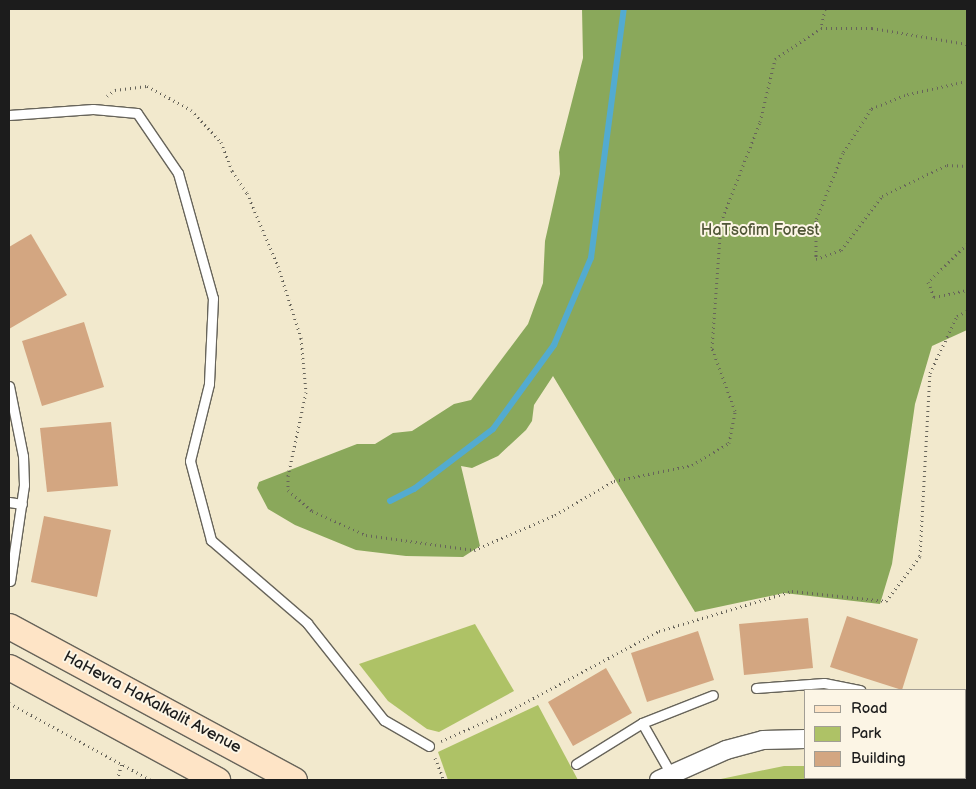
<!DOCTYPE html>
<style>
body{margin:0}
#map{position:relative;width:976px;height:789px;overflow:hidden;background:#f2e9cd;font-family:"Balsamiq Sans",sans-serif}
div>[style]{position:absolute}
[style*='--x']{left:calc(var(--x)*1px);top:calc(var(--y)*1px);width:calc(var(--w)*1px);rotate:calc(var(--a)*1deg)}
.green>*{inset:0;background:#aec266}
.forest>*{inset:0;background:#8aa85b}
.stream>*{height:6px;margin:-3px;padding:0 3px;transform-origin:3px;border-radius:3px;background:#53abd0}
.building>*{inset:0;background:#d3a681}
.path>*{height:3px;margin-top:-1.5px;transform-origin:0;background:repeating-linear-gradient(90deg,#67645a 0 1px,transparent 0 5px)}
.roads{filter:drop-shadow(1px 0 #67645a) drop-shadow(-1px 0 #67645a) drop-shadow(0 1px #67645a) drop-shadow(0 -1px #67645a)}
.lane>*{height:9px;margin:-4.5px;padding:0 4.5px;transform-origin:4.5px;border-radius:4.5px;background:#fff}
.street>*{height:18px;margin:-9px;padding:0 9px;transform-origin:9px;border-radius:9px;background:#fff}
.secondary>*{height:25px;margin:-12.5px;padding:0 12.5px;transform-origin:12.5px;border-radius:12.5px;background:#fee4c6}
span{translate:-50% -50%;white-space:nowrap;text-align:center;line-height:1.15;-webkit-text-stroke:4px #fcf5e5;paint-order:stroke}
.park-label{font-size:16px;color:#4f5636}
.street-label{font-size:16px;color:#1c1c1c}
.frame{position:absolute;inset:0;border:10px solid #1c1c1c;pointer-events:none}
.legend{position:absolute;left:804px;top:689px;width:162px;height:90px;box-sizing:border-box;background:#fcf5e5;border:1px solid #a29e95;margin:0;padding:6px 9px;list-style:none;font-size:15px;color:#1c1c1c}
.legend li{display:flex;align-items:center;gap:10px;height:25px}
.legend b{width:25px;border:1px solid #a29e95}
</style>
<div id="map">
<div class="green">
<div style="clip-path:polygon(475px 624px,514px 691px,439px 732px,427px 729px,388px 701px,359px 664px)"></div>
<div style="clip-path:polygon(538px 705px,578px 780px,448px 780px,438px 752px)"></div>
<div style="clip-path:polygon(784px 766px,805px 766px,805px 778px,875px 780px,716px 780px)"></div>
</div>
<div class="forest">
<div style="clip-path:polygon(582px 9px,967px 9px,967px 330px,932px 346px,915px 404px,892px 564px,880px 604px,784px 593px,695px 612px,553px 376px,534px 405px,532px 421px,526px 430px,498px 456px,472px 468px,461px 466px,480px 546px,463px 557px,406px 556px,356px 550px,295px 525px,268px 509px,257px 488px,259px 482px,357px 444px,375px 444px,393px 433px,412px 431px,454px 404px,471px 400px,528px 324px,543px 283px,545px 241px,560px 174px,559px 152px,583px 58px)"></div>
</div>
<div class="stream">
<div style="--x:390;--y:501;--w:27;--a:-27"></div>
<div style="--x:414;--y:489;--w:99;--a:-37.2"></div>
<div style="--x:493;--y:429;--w:104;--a:-54"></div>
<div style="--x:554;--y:345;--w:95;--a:-67"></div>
<div style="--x:591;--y:258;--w:251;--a:-82.5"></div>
</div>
<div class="building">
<div style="clip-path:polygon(31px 234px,67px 295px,9px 329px,9px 247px)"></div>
<div style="clip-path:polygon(84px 322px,104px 387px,42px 406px,22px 341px)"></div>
<div style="clip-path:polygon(111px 422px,118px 486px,47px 492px,40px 428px)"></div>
<div style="clip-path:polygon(44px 516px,111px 530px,97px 597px,31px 582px)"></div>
<div style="clip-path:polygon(847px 616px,918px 639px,902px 690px,830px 667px)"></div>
<div style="clip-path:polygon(808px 618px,813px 668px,744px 675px,739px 624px)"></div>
<div style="clip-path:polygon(698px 631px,714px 680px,647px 702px,631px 653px)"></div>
<div style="clip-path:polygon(606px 668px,632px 713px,573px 746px,548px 702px)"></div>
</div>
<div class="path">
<div style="--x:825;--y:9;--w:19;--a:102"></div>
<div style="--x:821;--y:28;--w:51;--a:0"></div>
<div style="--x:872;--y:28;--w:96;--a:9.6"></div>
<div style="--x:967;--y:81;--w:64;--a:167.3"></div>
<div style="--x:905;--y:95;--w:37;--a:158"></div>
<div style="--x:871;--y:109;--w:52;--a:122.5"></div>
<div style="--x:843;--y:153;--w:72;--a:111.9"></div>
<div style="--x:816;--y:220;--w:39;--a:90"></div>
<div style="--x:816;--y:259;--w:27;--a:-20"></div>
<div style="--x:841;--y:250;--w:68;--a:-52.8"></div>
<div style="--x:882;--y:196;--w:72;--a:-25.5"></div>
<div style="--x:947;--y:165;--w:20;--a:3"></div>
<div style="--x:107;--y:96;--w:10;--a:-37"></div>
<div style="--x:115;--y:90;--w:32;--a:-7"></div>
<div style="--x:147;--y:86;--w:50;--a:28.6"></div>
<div style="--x:191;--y:110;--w:44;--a:46.8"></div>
<div style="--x:221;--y:142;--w:31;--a:69"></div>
<div style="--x:232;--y:171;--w:27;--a:56"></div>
<div style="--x:247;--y:193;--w:79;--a:67"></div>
<div style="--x:278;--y:266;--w:76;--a:72.3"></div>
<div style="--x:301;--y:338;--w:54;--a:84.7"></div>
<div style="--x:306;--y:392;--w:86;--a:102.1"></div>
<div style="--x:288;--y:476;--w:14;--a:90"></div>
<div style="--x:288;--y:490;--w:32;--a:41"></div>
<div style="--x:312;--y:511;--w:59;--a:24"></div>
<div style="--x:366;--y:535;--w:109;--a:7.9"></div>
<div style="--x:474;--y:550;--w:88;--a:-23.4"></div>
<div style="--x:555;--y:515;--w:68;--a:-30"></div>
<div style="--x:614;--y:481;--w:80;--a:-11.6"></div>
<div style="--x:692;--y:465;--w:43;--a:-30.7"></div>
<div style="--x:729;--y:443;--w:33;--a:-79"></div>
<div style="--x:735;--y:411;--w:67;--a:-110.1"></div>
<div style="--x:712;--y:348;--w:126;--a:-85.9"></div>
<div style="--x:721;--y:222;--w:107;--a:-68.7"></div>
<div style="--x:760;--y:122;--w:65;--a:-76.6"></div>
<div style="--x:775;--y:59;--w:55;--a:-34"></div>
<div style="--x:967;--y:244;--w:54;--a:135.7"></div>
<div style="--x:928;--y:282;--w:16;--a:68"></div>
<div style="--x:934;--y:297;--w:34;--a:-12"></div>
<div style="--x:9;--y:703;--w:162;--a:28.5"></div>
<div style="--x:441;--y:741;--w:77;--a:-23.9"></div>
<div style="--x:511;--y:710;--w:168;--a:-28.1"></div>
<div style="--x:659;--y:631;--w:139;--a:-16.7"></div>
<div style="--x:792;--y:591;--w:95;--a:6.1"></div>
<div style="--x:886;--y:601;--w:56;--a:-52.9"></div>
<div style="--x:920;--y:556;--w:183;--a:-86.9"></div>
<div style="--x:930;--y:373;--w:63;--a:-64.7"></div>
<div style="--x:957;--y:316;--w:11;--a:-27"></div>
<div style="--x:435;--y:758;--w:24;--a:68"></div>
<div style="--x:117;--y:780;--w:17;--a:-73"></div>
</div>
<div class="roads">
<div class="lane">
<div style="--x:9;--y:115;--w:84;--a:-4.1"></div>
<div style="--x:93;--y:109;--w:44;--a:5.2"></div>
<div style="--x:137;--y:113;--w:73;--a:55.7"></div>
<div style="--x:178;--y:173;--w:130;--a:74.4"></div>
<div style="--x:213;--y:298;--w:86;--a:92.7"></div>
<div style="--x:209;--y:384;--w:79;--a:103.9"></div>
<div style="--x:190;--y:461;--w:82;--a:75.1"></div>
<div style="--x:211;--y:540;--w:127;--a:40.8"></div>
<div style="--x:307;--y:623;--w:124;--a:51.6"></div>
<div style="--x:384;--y:720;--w:52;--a:30"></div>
<div style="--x:9;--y:386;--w:71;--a:78.7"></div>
<div style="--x:23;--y:456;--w:29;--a:88"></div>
<div style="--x:24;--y:485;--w:97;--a:98.3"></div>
<div style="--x:9;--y:502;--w:13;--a:9"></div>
<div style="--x:756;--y:688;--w:68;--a:-4.2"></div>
<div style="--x:824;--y:683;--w:37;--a:11"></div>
<div style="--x:642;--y:723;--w:59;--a:60.4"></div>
<div style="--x:576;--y:764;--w:78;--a:-31.8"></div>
<div style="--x:642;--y:723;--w:76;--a:-21.5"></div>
</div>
<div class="street">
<div style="--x:929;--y:778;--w:4;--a:34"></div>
<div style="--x:659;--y:780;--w:73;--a:-24.1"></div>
<div style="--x:726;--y:750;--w:38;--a:-15"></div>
<div style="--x:763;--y:740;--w:42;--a:-1.4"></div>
</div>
<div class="secondary">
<div style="--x:9;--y:626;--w:324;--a:28.4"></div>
<div style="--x:9;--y:667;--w:237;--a:28.5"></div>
</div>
</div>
<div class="park-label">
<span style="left:760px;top:231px">HaTsofim Forest</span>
</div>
<div class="street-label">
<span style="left:152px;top:703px;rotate:28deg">HaHevra HaKalkalit Avenue</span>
</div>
<div class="frame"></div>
<ul class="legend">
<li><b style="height:6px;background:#fee4c6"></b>Road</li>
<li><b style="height:14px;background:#aec266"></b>Park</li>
<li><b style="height:14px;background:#d3a681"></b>Building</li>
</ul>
</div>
